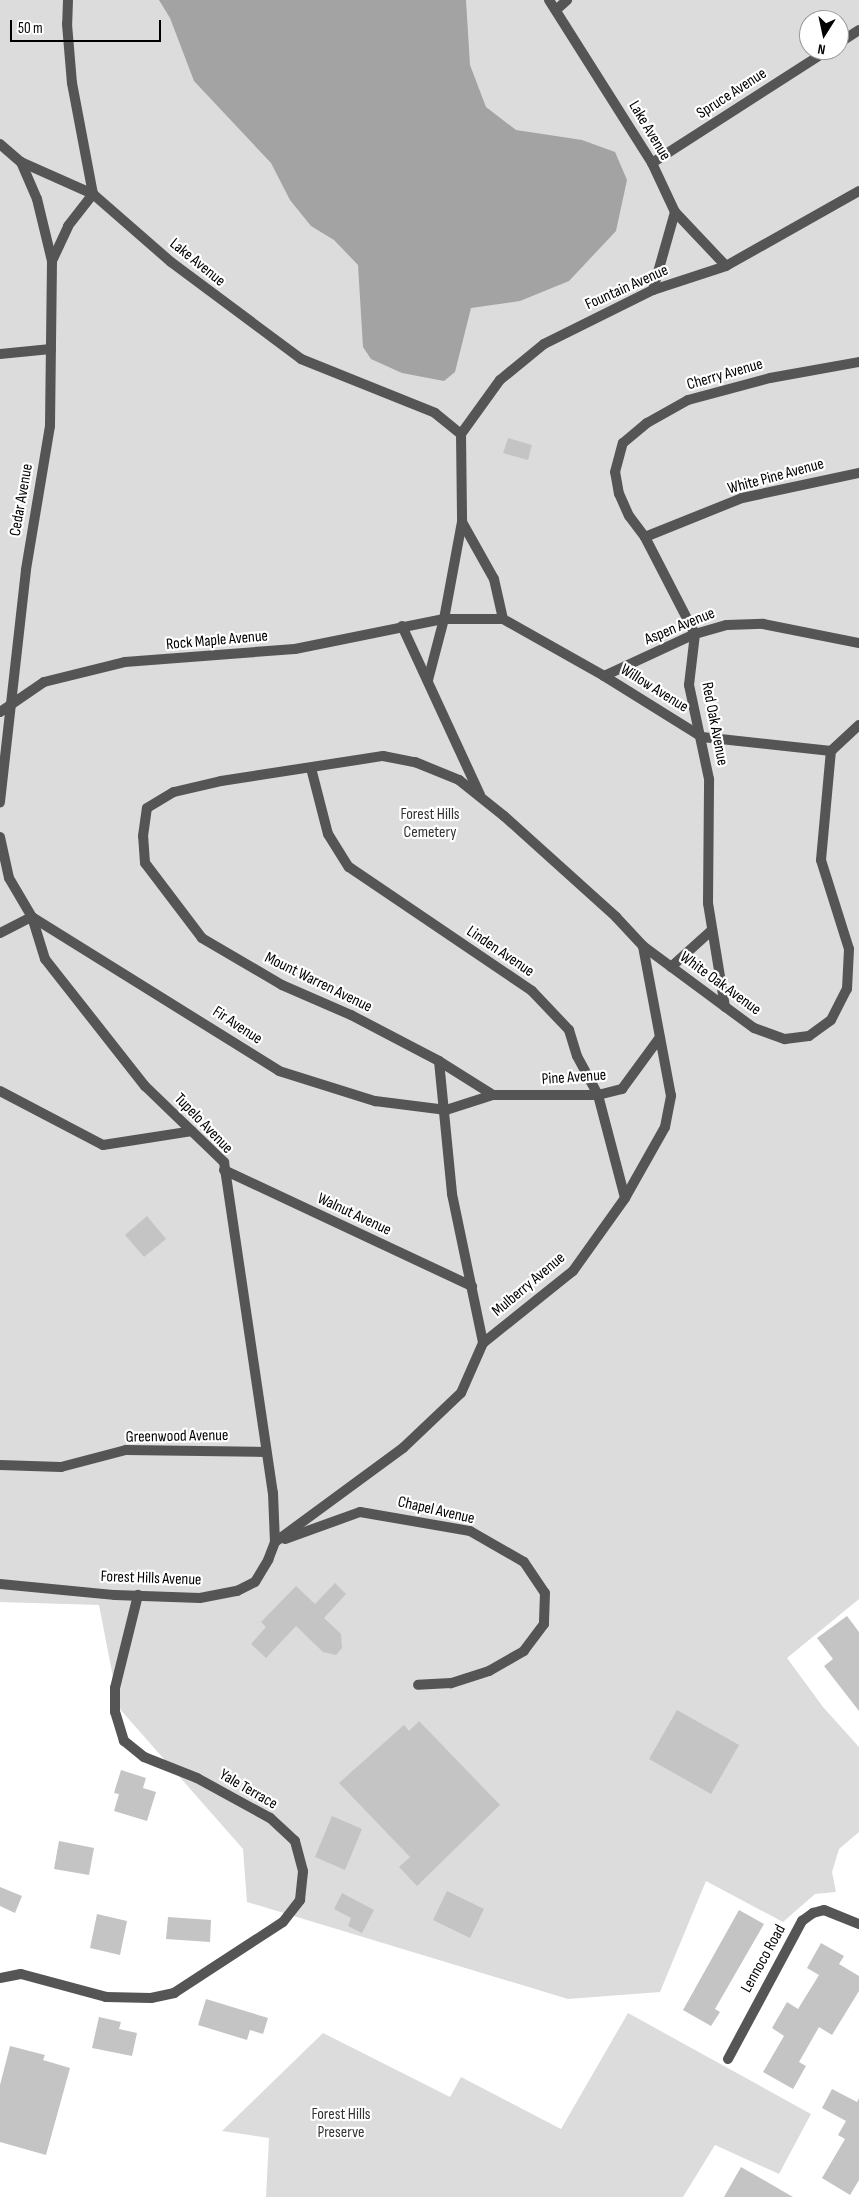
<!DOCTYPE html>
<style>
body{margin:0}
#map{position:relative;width:859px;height:2197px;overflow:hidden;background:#fff;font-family:"Sofia Sans Condensed",sans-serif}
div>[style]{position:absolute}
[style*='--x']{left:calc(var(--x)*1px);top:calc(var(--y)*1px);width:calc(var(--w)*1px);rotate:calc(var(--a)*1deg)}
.green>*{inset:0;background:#dcdcdc}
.water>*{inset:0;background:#a3a3a3}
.building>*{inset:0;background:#c4c4c4}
.service>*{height:10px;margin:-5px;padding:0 5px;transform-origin:5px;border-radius:5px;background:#555}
.minor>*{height:10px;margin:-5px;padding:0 5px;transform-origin:5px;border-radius:5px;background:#555}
span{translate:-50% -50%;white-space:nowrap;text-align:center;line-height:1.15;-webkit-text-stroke:4.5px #fff;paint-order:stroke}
.street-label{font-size:16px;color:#000}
.park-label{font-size:16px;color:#333}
.north{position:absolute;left:799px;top:10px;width:50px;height:50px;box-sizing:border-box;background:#fff;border:1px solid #999;border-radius:50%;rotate:190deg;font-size:14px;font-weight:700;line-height:20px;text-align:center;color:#000}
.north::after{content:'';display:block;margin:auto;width:18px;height:22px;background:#000;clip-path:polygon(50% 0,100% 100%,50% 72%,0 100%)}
.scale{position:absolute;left:10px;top:20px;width:151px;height:22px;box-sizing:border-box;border:2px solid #000;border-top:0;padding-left:6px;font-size:15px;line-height:18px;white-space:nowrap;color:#000;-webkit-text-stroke:4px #fff;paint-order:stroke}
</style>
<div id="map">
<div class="green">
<div style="clip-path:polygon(evenodd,0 0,859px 0,859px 1599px,787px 1658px,823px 1707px,859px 1747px,859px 1832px,839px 1849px,832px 1872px,836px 1892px,815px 1894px,783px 1922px,706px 1881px,660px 1992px,568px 1999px,247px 1902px,243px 1849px,119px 1708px,99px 1605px,0 1602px,0 0,809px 20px,839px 20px,839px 50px,809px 50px,809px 20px)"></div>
<div style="clip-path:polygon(628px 2013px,811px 2114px,779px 2174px,715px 2145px,683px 2197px,266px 2197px,269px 2138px,222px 2131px,323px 2033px,450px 2097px,461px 2077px,561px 2129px)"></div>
</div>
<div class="water">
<div style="clip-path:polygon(159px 0,466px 0,470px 65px,486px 107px,516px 130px,582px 140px,615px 152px,627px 180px,616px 231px,569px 281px,520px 301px,471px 308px,455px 372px,444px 381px,402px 373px,371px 359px,363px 347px,358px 265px,334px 240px,311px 226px,290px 200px,271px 163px,194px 81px,170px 18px)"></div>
</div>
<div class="building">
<div style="clip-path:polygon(508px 438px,532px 445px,528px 460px,503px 453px)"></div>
<div style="clip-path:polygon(147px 1216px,166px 1239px,144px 1257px,125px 1235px)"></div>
<div style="clip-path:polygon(335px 1583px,346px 1594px,324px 1618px,341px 1634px,342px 1648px,336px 1655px,323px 1652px,296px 1626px,266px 1658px,251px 1644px,266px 1627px,261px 1622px,296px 1586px,315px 1604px)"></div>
<div style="clip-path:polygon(847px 1616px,859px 1632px,859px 1711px,824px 1666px,833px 1659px,817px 1638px)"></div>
<div style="clip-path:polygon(677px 1710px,739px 1745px,711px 1794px,649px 1759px)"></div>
<div style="clip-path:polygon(419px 1721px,500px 1805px,417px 1886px,399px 1867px,410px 1857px,339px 1783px,404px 1725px,409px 1731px)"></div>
<div style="clip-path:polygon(121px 1770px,146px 1778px,143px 1788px,156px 1792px,147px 1821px,114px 1811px,119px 1794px,114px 1793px)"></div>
<div style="clip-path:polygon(332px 1816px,362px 1829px,345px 1870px,315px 1857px)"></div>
<div style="clip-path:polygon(59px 1841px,94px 1848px,89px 1875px,54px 1869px)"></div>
<div style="clip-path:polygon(0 1887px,22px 1896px,15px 1913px,0 1906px)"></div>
<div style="clip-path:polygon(447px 1891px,484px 1909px,470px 1938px,433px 1920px)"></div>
<div style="clip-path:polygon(342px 1893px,374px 1910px,362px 1933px,348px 1926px,351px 1918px,334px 1909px)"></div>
<div style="clip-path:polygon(739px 1910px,764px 1924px,715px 2009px,720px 2012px,711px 2026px,683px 2010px)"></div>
<div style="clip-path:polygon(97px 1914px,127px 1921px,120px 1955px,90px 1948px)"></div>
<div style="clip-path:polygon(168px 1917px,211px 1920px,210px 1942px,166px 1939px)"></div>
<div style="clip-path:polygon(821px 1943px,844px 1956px,839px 1964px,859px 1976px,859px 1991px,832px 2035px,819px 2027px,799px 2062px,806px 2066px,793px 2089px,763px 2072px,784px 2036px,772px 2028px,787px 2002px,798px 2009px,819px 1975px,807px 1968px)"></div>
<div style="clip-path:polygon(206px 1999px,268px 2018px,263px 2034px,250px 2030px,247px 2040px,198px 2025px)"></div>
<div style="clip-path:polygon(99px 2017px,121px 2022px,119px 2029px,137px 2033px,132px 2056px,92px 2048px)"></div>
<div style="clip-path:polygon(10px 2046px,45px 2055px,43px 2060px,70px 2068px,46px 2155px,0 2142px,0 2085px)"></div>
<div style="clip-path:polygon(832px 2089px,857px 2102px,859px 2098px,859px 2180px,850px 2195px,822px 2178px,845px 2139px,838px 2135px,846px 2121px,822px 2108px)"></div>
<div style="clip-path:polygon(741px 2167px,793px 2197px,724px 2197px)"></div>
</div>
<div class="service">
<div style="--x:68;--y:0;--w:24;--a:92"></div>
<div style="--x:67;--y:24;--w:59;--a:85.2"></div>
<div style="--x:72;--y:83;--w:113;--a:79.3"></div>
<div style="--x:549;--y:0;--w:193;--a:57.7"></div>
<div style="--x:652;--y:163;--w:54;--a:64.9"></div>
<div style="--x:675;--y:212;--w:81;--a:105.8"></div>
<div style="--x:556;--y:10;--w:15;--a:-42"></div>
<div style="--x:839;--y:43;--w:24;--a:-33"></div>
<div style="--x:0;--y:144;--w:28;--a:41"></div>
<div style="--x:21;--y:162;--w:40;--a:66.6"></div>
<div style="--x:37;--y:199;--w:64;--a:76.4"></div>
<div style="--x:52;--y:261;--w:165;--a:90.7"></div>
<div style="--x:50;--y:426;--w:146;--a:99.5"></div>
<div style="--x:26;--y:570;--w:234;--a:96.4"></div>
<div style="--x:21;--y:162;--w:79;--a:24"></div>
<div style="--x:93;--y:194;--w:103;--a:41.1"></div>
<div style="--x:171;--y:262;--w:162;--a:36.7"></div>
<div style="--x:301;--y:359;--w:144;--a:21.9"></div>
<div style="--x:435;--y:413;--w:33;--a:39"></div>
<div style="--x:652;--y:163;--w:209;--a:-32.7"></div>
<div style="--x:675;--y:212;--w:74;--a:46.6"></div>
<div style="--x:52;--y:261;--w:38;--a:-65"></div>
<div style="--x:68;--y:226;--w:41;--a:-52"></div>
<div style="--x:0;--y:354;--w:51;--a:-5.6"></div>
<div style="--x:461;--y:434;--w:67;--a:-54.2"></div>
<div style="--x:500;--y:380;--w:57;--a:-39.3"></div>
<div style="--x:544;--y:344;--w:122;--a:-26.4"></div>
<div style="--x:653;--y:290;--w:77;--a:-18.2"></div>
<div style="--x:726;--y:266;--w:153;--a:-29.4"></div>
<div style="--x:461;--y:434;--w:88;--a:89.3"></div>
<div style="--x:462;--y:522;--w:65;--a:60.7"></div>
<div style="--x:494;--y:579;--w:41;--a:77.3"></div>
<div style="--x:645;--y:537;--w:105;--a:-21.9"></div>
<div style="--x:742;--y:498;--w:120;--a:-12.1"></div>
<div style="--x:402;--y:626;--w:186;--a:65.2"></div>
<div style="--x:604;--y:676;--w:100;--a:-24.8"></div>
<div style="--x:695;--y:634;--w:33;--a:-16"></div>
<div style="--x:727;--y:625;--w:36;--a:-2"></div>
<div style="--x:763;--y:624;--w:98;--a:11.2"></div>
<div style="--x:428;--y:680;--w:63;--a:-75.3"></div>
<div style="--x:444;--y:619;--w:99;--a:-79.5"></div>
<div style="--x:0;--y:712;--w:53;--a:-34.3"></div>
<div style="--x:44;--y:682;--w:83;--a:-13.9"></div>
<div style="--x:125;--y:662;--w:170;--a:-4.4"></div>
<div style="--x:295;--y:649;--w:152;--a:-11.4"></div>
<div style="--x:444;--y:619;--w:59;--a:0"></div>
<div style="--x:503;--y:619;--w:116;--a:29.4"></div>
<div style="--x:604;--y:676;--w:115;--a:31.9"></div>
<div style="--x:702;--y:737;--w:130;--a:6.2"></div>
<div style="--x:311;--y:768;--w:68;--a:75.6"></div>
<div style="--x:328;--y:834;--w:39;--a:58"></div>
<div style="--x:349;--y:867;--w:221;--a:34.1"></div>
<div style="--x:532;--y:991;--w:54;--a:46.5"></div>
<div style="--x:569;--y:1030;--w:27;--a:73"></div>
<div style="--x:577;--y:1056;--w:44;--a:61.7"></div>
<div style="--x:598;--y:1095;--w:106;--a:75.3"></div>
<div style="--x:0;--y:837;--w:42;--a:77.6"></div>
<div style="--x:9;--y:878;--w:45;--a:59.5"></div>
<div style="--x:32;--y:917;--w:44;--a:72.8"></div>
<div style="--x:45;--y:959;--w:162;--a:51.8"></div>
<div style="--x:145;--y:1086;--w:110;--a:43.9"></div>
<div style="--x:224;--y:1162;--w:335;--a:81.6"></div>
<div style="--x:273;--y:1493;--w:49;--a:87.7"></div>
<div style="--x:275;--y:1542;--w:19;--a:111"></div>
<div style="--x:32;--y:917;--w:291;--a:31.9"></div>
<div style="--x:279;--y:1071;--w:101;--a:17.4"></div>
<div style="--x:375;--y:1101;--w:72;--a:7.2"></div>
<div style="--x:446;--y:1110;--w:49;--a:-17.7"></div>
<div style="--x:493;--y:1095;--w:105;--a:0"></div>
<div style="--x:598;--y:1095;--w:25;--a:-14"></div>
<div style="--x:622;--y:1089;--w:64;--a:-53.8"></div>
<div style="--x:0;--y:933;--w:36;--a:-27"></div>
<div style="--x:671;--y:967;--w:55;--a:-42.1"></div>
<div style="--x:725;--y:1007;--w:105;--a:-99.3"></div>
<div style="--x:708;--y:903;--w:124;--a:-89.5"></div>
<div style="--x:709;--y:779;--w:96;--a:-102"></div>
<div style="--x:689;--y:685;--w:51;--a:-83.3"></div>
<div style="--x:695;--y:634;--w:109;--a:-117.3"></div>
<div style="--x:645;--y:537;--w:26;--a:-127"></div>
<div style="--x:629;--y:516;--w:24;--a:-114"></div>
<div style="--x:619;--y:494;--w:22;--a:-100"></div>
<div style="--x:615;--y:472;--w:30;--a:-75"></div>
<div style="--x:623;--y:443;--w:31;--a:-40"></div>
<div style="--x:647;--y:423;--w:47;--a:-29.3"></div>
<div style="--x:688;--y:400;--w:85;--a:-15"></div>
<div style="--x:770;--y:378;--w:90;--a:-10.2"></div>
<div style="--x:439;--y:1061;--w:134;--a:84.4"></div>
<div style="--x:452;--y:1194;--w:152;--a:78.2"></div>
<div style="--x:0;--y:1091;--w:116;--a:27.7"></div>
<div style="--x:103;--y:1145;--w:90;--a:-8.9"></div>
<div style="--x:493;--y:1095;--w:64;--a:-147.8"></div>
<div style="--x:439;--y:1061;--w:99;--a:-152.4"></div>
<div style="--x:351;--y:1015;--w:75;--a:-156.5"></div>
<div style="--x:282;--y:985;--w:93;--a:-149.6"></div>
<div style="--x:202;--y:938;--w:94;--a:-127.2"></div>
<div style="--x:145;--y:863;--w:27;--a:-94"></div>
<div style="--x:143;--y:836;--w:28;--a:-82"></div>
<div style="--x:147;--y:808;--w:31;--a:-31"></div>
<div style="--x:174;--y:792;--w:48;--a:-13.2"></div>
<div style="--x:221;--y:781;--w:164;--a:-8.8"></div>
<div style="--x:383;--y:756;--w:33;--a:11"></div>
<div style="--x:415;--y:762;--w:48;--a:22.2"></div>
<div style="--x:459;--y:780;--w:58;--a:38.7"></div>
<div style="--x:504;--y:816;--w:151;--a:42"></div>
<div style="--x:616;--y:917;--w:40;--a:47"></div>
<div style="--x:643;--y:946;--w:138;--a:36.5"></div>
<div style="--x:754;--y:1028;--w:33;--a:20"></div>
<div style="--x:785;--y:1039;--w:24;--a:-7"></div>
<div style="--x:809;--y:1036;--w:27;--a:-36"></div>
<div style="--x:831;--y:1020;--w:35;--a:-63"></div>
<div style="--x:847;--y:989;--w:40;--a:-87.1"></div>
<div style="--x:849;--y:949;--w:93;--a:-107.5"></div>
<div style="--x:821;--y:860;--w:109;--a:-84.8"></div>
<div style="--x:831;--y:751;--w:38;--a:-43"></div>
<div style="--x:224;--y:1170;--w:274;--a:25.1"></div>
<div style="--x:0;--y:1465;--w:61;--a:1.9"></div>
<div style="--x:61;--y:1467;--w:67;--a:-14.7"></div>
<div style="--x:126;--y:1450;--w:139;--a:0.8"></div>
<div style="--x:285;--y:1539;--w:80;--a:-19.8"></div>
<div style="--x:360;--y:1512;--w:112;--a:9.8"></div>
<div style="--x:470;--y:1531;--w:62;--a:29.9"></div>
<div style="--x:524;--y:1562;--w:37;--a:56"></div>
<div style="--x:545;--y:1593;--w:31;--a:92"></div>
<div style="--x:544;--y:1624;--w:34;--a:127"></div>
<div style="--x:524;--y:1651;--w:40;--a:150.3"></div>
<div style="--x:489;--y:1671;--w:40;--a:162"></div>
<div style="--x:451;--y:1683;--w:33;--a:177"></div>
<div style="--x:275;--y:1542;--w:159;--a:-36.3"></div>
<div style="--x:403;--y:1448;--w:80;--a:-43.5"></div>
<div style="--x:461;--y:1393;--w:55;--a:-66.3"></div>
<div style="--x:483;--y:1343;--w:115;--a:-38.7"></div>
<div style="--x:573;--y:1271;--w:90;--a:-54.5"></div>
<div style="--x:625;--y:1198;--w:81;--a:-60.6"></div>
<div style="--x:665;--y:1127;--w:32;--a:-79"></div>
<div style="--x:671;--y:1096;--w:153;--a:-100.6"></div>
</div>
<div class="minor">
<div style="--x:0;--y:1584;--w:116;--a:5.5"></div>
<div style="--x:115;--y:1595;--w:85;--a:2"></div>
<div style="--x:200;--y:1598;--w:38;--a:-11"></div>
<div style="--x:237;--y:1591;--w:20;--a:-27"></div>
<div style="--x:255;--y:1582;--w:26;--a:-59"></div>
<div style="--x:0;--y:1978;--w:21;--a:-11"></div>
<div style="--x:21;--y:1974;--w:88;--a:15.1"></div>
<div style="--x:106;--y:1997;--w:45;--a:1.3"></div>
<div style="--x:151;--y:1998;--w:24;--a:-12"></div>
<div style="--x:174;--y:1993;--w:130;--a:-33.1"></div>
<div style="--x:283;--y:1922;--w:28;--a:-52"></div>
<div style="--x:300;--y:1900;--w:29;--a:-84"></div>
<div style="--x:303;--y:1871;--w:31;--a:-105"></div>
<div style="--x:295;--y:1841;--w:34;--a:-137"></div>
<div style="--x:270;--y:1818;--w:83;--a:-151.3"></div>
<div style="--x:197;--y:1778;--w:57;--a:-158.4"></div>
<div style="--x:144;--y:1757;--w:26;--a:-141"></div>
<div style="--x:124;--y:1741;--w:30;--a:-107"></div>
<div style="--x:115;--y:1712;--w:24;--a:-90"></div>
<div style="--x:115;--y:1688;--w:96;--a:-76.1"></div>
<div style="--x:728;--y:2059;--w:157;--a:-61.8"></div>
<div style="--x:802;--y:1921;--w:14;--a:-36"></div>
<div style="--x:813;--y:1913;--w:11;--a:-15"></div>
<div style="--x:824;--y:1910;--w:38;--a:22"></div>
</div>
<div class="street-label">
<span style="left:732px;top:94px;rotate:-33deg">Spruce Avenue</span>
<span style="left:649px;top:131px;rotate:59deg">Lake Avenue</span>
<span style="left:197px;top:263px;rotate:39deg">Lake Avenue</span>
<span style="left:627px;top:288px;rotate:-24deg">Fountain Avenue</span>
<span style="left:725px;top:375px;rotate:-16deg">Cherry Avenue</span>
<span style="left:776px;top:477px;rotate:-15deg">White Pine Avenue</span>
<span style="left:22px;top:500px;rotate:-80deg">Cedar Avenue</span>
<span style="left:680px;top:627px;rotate:-22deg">Aspen Avenue</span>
<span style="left:217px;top:641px;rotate:-5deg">Rock Maple Avenue</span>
<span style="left:654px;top:689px;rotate:32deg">Willow Avenue</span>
<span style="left:714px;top:724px;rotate:79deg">Red Oak Avenue</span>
<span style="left:500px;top:952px;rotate:34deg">Linden Avenue</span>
<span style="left:318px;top:983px;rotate:26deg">Mount Warren Avenue</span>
<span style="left:720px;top:984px;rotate:36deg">White Oak Avenue</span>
<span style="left:237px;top:1026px;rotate:33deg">Fir Avenue</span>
<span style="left:574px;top:1078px;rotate:-4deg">Pine Avenue</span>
<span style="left:203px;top:1124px;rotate:46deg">Tupelo Avenue</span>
<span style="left:354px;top:1215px;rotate:25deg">Walnut Avenue</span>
<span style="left:529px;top:1285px;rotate:-40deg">Mulberry Avenue</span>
<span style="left:177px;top:1437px;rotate:-1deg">Greenwood Avenue</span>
<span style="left:436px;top:1511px;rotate:13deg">Chapel Avenue</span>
<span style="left:151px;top:1579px;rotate:2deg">Forest Hills Avenue</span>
<span style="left:248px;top:1790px;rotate:30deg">Yale Terrace</span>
<span style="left:764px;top:1959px;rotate:-61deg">Lennoco Road</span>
</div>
<div class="park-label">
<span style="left:430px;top:824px">Forest Hills<br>Cemetery</span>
<span style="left:341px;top:2124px">Forest Hills<br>Preserve</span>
</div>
<div class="north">N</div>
<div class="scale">50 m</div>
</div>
